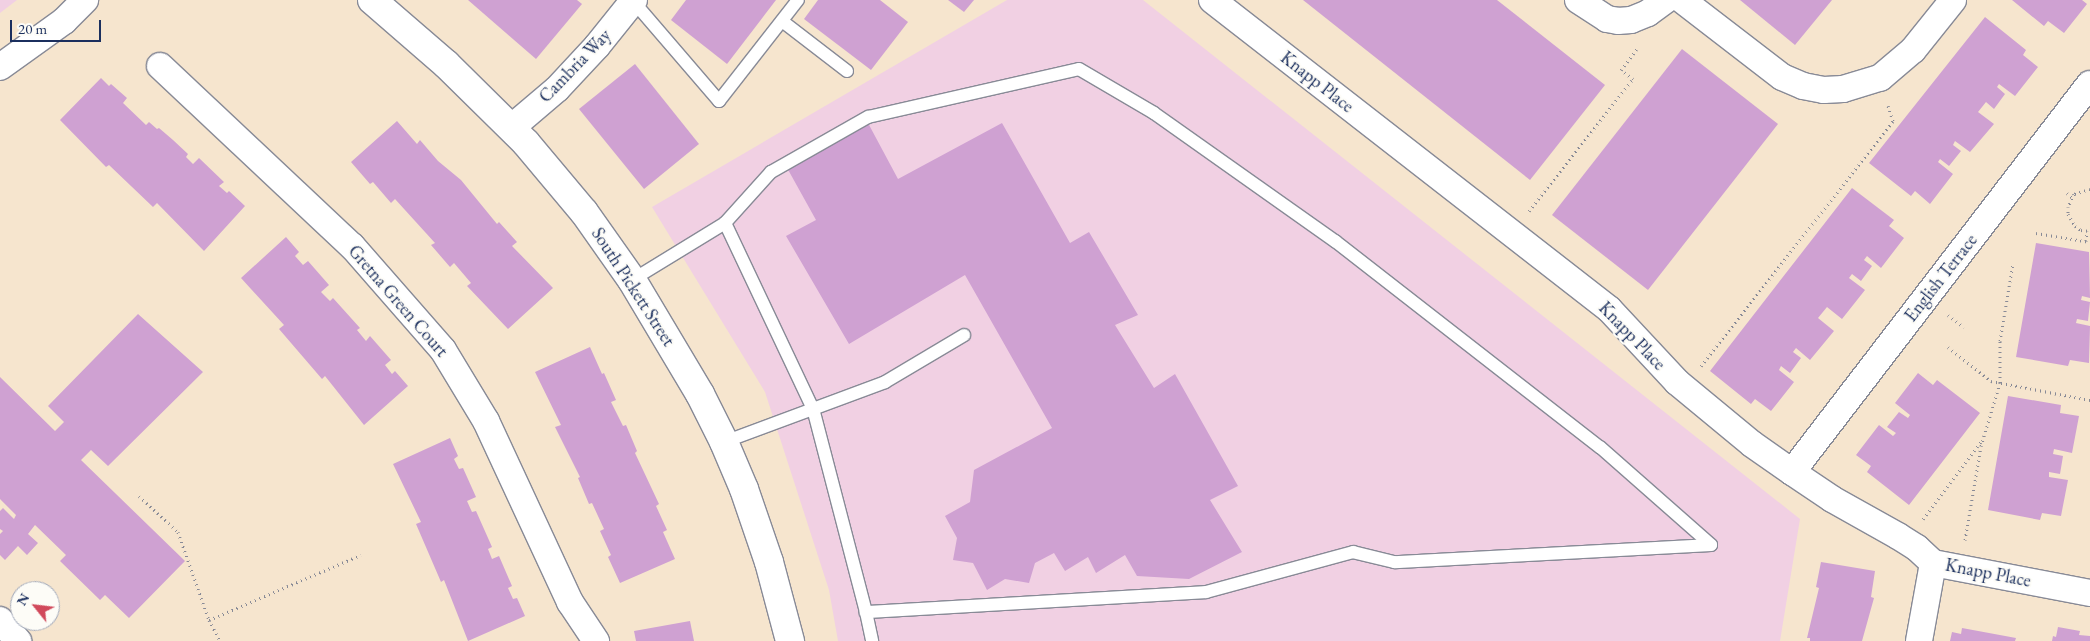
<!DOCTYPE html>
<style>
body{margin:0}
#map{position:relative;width:2090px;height:641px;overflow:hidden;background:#f6e5ce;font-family:"EB Garamond",serif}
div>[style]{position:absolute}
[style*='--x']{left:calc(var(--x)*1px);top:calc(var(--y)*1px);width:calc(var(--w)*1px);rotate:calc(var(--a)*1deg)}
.built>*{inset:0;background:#f1d0e3}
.building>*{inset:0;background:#cfa1d2}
.path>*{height:3px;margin-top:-1.5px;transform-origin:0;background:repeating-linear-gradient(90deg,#888a96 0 1px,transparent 0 5px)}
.roads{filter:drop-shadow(1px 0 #888a96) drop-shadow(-1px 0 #888a96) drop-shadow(0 1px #888a96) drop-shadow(0 -1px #888a96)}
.lane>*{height:12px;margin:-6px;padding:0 6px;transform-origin:6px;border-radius:6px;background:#fff}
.street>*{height:26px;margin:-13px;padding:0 13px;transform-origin:13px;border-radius:13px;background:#fff}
.secondary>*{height:28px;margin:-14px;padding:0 14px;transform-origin:14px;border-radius:14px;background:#fff}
span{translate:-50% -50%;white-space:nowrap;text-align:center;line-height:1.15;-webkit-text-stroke:4px #fdfcf7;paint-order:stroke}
.street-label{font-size:18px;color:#1b2f5e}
.north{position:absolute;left:10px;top:581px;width:50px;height:50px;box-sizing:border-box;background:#fdfcf7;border:1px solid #a3aaba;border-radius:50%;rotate:299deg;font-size:14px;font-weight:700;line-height:20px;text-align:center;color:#1b2f5e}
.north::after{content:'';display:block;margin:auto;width:18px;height:22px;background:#d1495b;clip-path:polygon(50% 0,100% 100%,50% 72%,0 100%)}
.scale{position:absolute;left:10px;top:20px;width:91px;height:22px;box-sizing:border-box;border:2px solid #1b2f5e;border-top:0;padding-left:6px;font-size:15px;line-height:18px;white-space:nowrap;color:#1b2f5e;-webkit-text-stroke:4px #fdfcf7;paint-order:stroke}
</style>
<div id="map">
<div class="built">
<div style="clip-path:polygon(0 0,17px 0,0 13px)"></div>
<div style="clip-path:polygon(1007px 0,1143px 0,1800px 519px,1780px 641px,838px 641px,829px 590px,765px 392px,652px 207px)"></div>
</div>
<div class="building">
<div style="clip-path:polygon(468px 0,577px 0,582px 4px,536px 59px)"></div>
<div style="clip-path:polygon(686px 0,776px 0,727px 64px,671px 20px)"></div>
<div style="clip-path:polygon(818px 0,880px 0,908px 22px,871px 70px,804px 19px)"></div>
<div style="clip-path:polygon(948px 0,974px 0,964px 12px)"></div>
<div style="clip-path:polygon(1303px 0,1497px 0,1605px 85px,1530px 180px)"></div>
<div style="clip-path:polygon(1740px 0,1832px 0,1795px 45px)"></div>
<div style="clip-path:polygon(2012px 0,2082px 0,2087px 4px,2064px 33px,2048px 21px,2044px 26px)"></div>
<div style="clip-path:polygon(1985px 17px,2026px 50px,2023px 55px,2038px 67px,2015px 96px,1999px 84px,1997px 87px,2005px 94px,1994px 109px,1986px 102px,1978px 112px,1994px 124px,1970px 152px,1955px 141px,1953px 145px,1961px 151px,1949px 166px,1940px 159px,1938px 162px,1953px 174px,1930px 204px,1915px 191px,1911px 196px,1869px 163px)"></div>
<div style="clip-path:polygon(1682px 49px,1778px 124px,1648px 290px,1552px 215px)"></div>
<div style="clip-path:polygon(635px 64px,699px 144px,644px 189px,579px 109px)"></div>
<div style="clip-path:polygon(101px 78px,109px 86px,111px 84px,127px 98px,123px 103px,146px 125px,149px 122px,157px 129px,159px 128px,173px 140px,188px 154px,186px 157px,193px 164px,199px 158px,224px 182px,219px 186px,227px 193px,229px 191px,245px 206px,204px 251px,157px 203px,153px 207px,109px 165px,106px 167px,60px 120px)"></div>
<div style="clip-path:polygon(397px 121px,417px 144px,420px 140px,438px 161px,461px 180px,497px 224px,499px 222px,517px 242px,512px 246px,553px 288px,508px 329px,467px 286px,471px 283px,454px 263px,450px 267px,431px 245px,435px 243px,395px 199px,391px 203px,373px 182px,370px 184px,351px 162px)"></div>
<div style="clip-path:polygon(868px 123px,898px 179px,1002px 123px,1070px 243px,1089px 232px,1138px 315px,1115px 325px,1154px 388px,1175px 374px,1238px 486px,1210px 500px,1242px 552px,1189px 579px,1137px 576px,1125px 555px,1096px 573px,1088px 557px,1065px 571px,1054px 553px,1035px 563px,1029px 583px,1005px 579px,987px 590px,973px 563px,953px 560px,957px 538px,945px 516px,970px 502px,974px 470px,1052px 428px,965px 275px,849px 344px,786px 236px,816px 220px,786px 166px)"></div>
<div style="clip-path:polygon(1852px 188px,1894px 220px,1889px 226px,1904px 238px,1881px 268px,1867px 256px,1864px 260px,1872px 266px,1861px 281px,1852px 274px,1849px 278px,1865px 290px,1842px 319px,1827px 307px,1818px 318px,1834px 331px,1810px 360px,1796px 348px,1793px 352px,1801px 358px,1790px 373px,1781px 366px,1779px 370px,1794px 382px,1771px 411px,1755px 399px,1751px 404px,1710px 371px)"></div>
<div style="clip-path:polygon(286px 237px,299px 252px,295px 256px,303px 265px,308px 261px,329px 285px,321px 292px,330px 301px,333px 298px,360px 328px,357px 330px,366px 341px,370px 336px,391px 360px,385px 365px,392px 374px,395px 371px,408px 386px,364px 425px,325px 376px,322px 379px,279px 329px,284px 325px,241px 278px)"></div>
<div style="clip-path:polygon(2036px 243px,2089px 252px,2090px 298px,2082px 296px,2081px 300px,2090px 302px,2088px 321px,2077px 319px,2076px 323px,2090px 326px,2089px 363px,2070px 360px,2068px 366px,2016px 357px)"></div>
<div style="clip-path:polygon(138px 314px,203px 372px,108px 466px,91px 450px,81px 460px,185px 561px,129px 618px,105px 595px,100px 600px,60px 561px,66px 555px,35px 525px,28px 534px,38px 543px,27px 555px,18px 546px,5px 560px,0 555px,0 534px,3px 531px,0 529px,0 511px,3px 508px,14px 519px,16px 515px,0 499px,0 377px,55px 431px,64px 422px,48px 406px)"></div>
<div style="clip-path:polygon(590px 347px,602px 374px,604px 373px,616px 400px,611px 402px,623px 426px,626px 425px,637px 451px,635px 453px,659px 504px,656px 506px,667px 530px,663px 532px,675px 559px,620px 583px,608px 557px,611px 555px,600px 531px,604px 529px,592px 503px,589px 504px,578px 478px,580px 477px,555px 427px,561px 425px,535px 372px)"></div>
<div style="clip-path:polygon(1918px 373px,1933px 385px,1937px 380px,1980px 413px,1909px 505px,1867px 472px,1871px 466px,1856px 455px,1879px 425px,1893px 436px,1896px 433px,1887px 427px,1899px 412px,1908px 418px,1910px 415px,1895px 403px)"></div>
<div style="clip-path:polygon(2008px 396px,2061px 405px,2060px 413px,2079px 416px,2072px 453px,2054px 449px,2053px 454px,2063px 456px,2060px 474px,2049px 472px,2049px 477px,2068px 480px,2061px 516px,2042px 513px,2040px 520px,1988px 510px)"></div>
<div style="clip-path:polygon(450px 438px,458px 456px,454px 459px,459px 469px,463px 468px,476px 497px,467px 501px,472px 512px,476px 511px,492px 547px,488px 549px,492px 559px,499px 556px,512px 586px,508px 588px,513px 599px,517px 598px,525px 616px,468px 641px,444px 580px,441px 582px,416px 524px,421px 522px,393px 464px)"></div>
<div style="clip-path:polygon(1821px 562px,1875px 571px,1871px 597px,1874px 598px,1862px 641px,1810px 641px,1810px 638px,1807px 638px,1819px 588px,1816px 587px)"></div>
<div style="clip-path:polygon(690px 621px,694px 641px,636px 641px,634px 631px)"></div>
<div style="clip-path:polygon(2058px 627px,2080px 631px,2079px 635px,2090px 636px,2090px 641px,2052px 641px,2053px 636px,2056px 637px)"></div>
<div style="clip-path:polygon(1962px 628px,2016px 638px,2015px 641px,1950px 641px,1952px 632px,1961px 634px)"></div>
</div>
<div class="path">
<div style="--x:2090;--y:189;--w:17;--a:163"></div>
<div style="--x:2074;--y:194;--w:14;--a:115"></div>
<div style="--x:2068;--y:207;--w:7;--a:90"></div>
<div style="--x:2068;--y:214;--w:14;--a:60"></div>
<div style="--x:2075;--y:226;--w:7;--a:34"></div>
<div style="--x:2081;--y:230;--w:9;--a:6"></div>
<div style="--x:2067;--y:193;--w:6;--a:39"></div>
<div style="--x:1529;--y:211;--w:168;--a:-51.8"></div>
<div style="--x:1633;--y:79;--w:15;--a:-143"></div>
<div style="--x:1621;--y:70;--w:26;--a:-53"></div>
<div style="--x:2036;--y:233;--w:55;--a:9.5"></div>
<div style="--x:2086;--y:241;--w:10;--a:-84"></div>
<div style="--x:1948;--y:315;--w:20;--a:37"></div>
<div style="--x:1948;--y:347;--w:55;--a:38.3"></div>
<div style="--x:1991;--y:381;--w:101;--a:10.9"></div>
<div style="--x:1701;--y:366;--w:311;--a:-51.9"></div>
<div style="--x:1893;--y:121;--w:16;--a:-108"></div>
<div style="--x:139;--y:496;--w:53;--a:42.7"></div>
<div style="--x:178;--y:532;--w:93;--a:70.6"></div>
<div style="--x:209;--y:620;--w:24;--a:62"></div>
<div style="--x:1923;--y:519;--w:99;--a:-53.2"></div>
<div style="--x:1965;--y:540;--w:95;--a:-80.3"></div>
<div style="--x:1981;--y:446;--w:66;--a:-73.2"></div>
<div style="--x:2000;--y:383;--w:42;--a:-90"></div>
<div style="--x:2000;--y:341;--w:79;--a:-80.5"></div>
<div style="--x:209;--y:620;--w:165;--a:-23.2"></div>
</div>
<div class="roads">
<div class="lane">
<div style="--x:633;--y:1;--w:132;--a:49.3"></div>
<div style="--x:719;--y:101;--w:128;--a:-52"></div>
<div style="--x:782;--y:21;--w:82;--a:37.6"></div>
<div style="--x:632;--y:280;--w:109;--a:-31.5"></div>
<div style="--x:725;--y:223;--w:69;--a:-48"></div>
<div style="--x:771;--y:172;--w:112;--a:-29.6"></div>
<div style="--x:868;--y:117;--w:216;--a:-12.8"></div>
<div style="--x:1079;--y:69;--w:87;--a:30.4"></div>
<div style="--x:1154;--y:113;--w:222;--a:35.3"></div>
<div style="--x:1335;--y:241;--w:336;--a:37.9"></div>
<div style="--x:1600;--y:447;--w:148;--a:41.4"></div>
<div style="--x:1711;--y:545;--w:317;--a:176.9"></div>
<div style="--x:1394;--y:562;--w:42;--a:-166.3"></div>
<div style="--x:1353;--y:552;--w:152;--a:164.8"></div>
<div style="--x:1206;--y:592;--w:341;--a:176.6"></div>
<div style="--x:866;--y:612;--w:210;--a:-104.6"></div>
<div style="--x:813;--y:409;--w:206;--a:-115.3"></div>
<div style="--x:724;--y:442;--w:172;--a:-20.4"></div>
<div style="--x:885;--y:382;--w:92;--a:-30.7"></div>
<div style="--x:866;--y:612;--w:30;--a:78"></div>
</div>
<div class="street">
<div style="--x:1212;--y:0;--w:503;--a:37.89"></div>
<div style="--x:1609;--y:309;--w:100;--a:47"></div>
<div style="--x:1677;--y:382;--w:97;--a:39.6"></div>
<div style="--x:1752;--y:444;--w:49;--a:35"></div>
<div style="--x:1792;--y:472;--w:48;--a:34"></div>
<div style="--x:1832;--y:499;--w:76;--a:29.3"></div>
<div style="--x:1898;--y:536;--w:22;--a:32"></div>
<div style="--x:1917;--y:548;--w:22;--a:43"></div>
<div style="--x:1933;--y:563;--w:160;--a:10.8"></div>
<div style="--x:1578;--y:0;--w:35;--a:33"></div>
<div style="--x:1607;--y:19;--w:11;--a:10"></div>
<div style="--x:1618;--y:21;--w:13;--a:-4"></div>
<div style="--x:1631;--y:20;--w:18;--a:-22"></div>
<div style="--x:1648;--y:13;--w:22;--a:-36"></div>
<div style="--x:1682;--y:0;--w:126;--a:37.6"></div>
<div style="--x:1782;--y:77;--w:23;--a:23"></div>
<div style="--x:1803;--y:86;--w:21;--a:11"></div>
<div style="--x:1824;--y:90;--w:19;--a:-3"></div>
<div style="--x:1843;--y:89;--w:39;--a:-17"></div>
<div style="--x:1880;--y:78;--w:43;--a:-40.3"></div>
<div style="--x:1913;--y:50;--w:64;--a:-51.3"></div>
<div style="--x:160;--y:66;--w:263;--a:43.2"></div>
<div style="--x:352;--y:246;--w:138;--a:48.8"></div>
<div style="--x:443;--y:350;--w:83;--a:58.8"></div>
<div style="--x:486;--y:421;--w:200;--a:65.1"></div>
<div style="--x:570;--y:602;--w:47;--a:56.3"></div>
<div style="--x:0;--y:67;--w:79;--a:-35.7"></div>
<div style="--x:64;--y:21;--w:30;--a:-45"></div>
<div style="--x:511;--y:128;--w:60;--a:-40.3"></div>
<div style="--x:557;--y:89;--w:59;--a:-47.1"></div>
<div style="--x:597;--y:46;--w:59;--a:-51.2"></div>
<div style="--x:1792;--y:472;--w:489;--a:-52.5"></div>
<div style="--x:0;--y:620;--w:28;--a:49"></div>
<div style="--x:1919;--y:641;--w:79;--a:-79.8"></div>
</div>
<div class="secondary">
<div style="--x:372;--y:0;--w:98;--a:40.9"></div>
<div style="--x:446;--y:64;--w:112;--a:44.6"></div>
<div style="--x:526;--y:143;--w:90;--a:50"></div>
<div style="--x:584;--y:212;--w:83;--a:54.8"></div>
<div style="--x:632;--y:280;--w:133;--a:59.2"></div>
<div style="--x:700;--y:394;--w:54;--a:63.4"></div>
<div style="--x:724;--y:442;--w:51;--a:66.9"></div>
<div style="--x:744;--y:489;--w:77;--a:71.1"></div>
<div style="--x:769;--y:562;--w:82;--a:75.1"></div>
</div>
</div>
<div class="street-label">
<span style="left:575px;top:66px;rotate:-46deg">Cambria Way</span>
<span style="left:1317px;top:82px;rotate:38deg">Knapp Place</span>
<span style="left:1941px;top:278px;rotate:-52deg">English Terrace</span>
<span style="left:633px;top:287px;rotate:57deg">South Pickett Street</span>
<span style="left:398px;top:301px;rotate:49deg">Gretna Green Court</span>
<span style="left:1632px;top:336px;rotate:46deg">Knapp Place</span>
<span style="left:1988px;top:573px;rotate:11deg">Knapp Place</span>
</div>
<div class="north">N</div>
<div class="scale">20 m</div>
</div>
